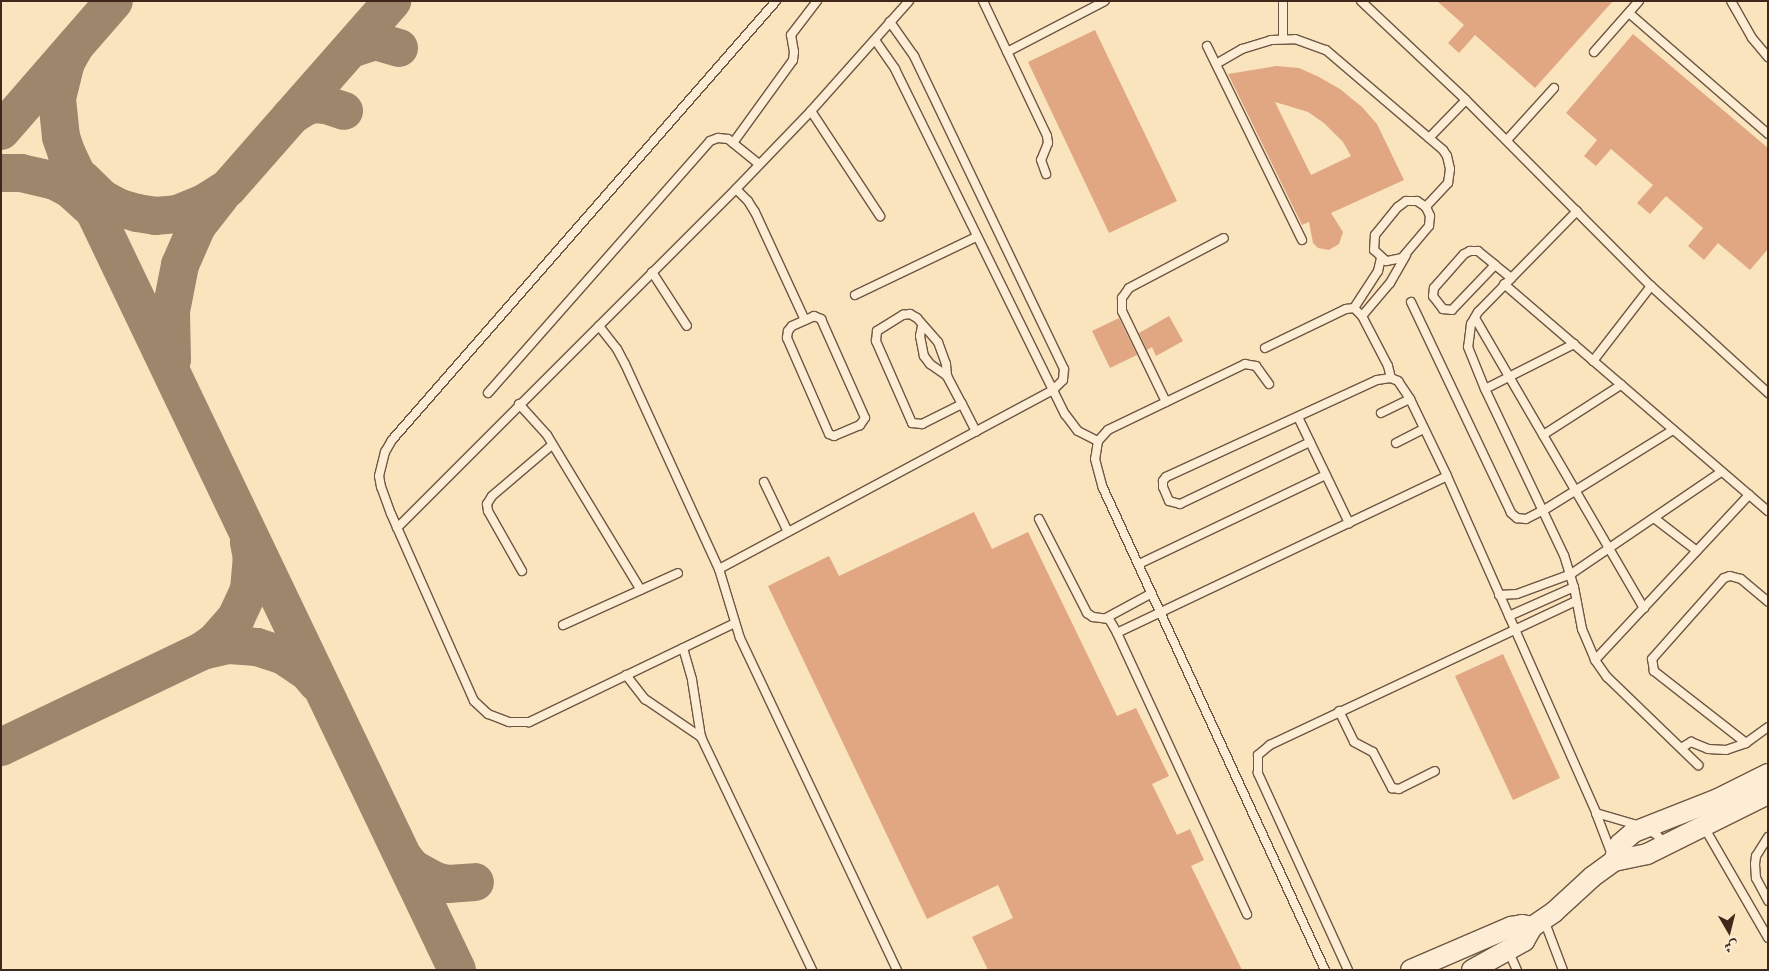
<!DOCTYPE html>
<meta charset="utf-8">
<style>
body{margin:0}
#map{position:relative;width:1769px;height:971px;overflow:hidden;background:#fae4bd;font-family:"IM FELL English",Amiri,serif}
div>[style]{position:absolute}
[style*='--x']{left:calc(var(--x)*1px);top:calc(var(--y)*1px);width:calc(var(--w)*1px);rotate:calc(var(--a)*1deg)}
.taxiway>*{height:38px;margin:-19px;padding:0 19px;transform-origin:19px;border-radius:19px;background:#9c866c}
.building>*{inset:0;background:#e1a783}
.roads{filter:drop-shadow(1px 0 #6e5644) drop-shadow(-1px 0 #6e5644) drop-shadow(0 1px #6e5644) drop-shadow(0 -1px #6e5644)}
.service>*{height:8px;margin:-4px;padding:0 4px;transform-origin:4px;border-radius:4px;background:#fcedd4}
.tertiary>*{height:20px;margin:-10px;padding:0 10px;transform-origin:10px;border-radius:10px;background:#fcedd4}
span{translate:-50% -50%;white-space:nowrap;text-align:center;line-height:1.15;-webkit-text-stroke:5px #fcedd4;paint-order:stroke}
.frame{position:absolute;inset:0;border:2px solid #3f271b;pointer-events:none}
.north{position:absolute;left:1704px;top:906px;width:50px;height:50px;-webkit-text-stroke:4px #fcedd4;paint-order:stroke;rotate:172deg;font-size:14px;font-weight:700;line-height:20px;text-align:center;color:#3f271b}
.north::after{content:'';display:block;margin:auto;width:18px;height:22px;background:#3f271b;clip-path:polygon(50% 0,100% 100%,50% 72%,0 100%)}
</style>
<div id="map">
<div class="taxiway">
<div style="--x:75;--y:46;--w:18;--a:119"></div>
<div style="--x:66;--y:62;--w:38;--a:104"></div>
<div style="--x:57;--y:99;--w:38;--a:84"></div>
<div style="--x:61;--y:137;--w:18;--a:71"></div>
<div style="--x:67;--y:154;--w:904;--a:64.45"></div>
<div style="--x:351;--y:49;--w:25;--a:-18"></div>
<div style="--x:375;--y:41;--w:25;--a:16"></div>
<div style="--x:291;--y:116;--w:19;--a:-32"></div>
<div style="--x:307;--y:106;--w:9;--a:-13"></div>
<div style="--x:316;--y:104;--w:10;--a:6"></div>
<div style="--x:326;--y:105;--w:19;--a:18"></div>
<div style="--x:1;--y:131;--w:172;--a:-49"></div>
<div style="--x:1;--y:173;--w:20;--a:0"></div>
<div style="--x:21;--y:173;--w:35;--a:13"></div>
<div style="--x:55;--y:181;--w:17;--a:28"></div>
<div style="--x:70;--y:189;--w:30;--a:42"></div>
<div style="--x:82;--y:179;--w:29;--a:44"></div>
<div style="--x:103;--y:199;--w:19;--a:28"></div>
<div style="--x:120;--y:208;--w:18;--a:16"></div>
<div style="--x:137;--y:213;--w:18;--a:9"></div>
<div style="--x:155;--y:216;--w:22;--a:-5"></div>
<div style="--x:177;--y:214;--w:29;--a:-22"></div>
<div style="--x:204;--y:203;--w:28;--a:-32"></div>
<div style="--x:228;--y:188;--w:249;--a:-48.7"></div>
<div style="--x:172;--y:360;--w:49;--a:-91.2"></div>
<div style="--x:171;--y:311;--w:47;--a:-78.9"></div>
<div style="--x:180;--y:265;--w:43;--a:-66.4"></div>
<div style="--x:197;--y:226;--w:39;--a:-52"></div>
<div style="--x:202;--y:651;--w:28;--a:-13"></div>
<div style="--x:229;--y:645;--w:28;--a:4"></div>
<div style="--x:257;--y:647;--w:28;--a:18"></div>
<div style="--x:284;--y:656;--w:29;--a:34"></div>
<div style="--x:308;--y:672;--w:14;--a:51"></div>
<div style="--x:1;--y:747;--w:223;--a:-25.5"></div>
<div style="--x:202;--y:651;--w:16;--a:-35"></div>
<div style="--x:215;--y:642;--w:32;--a:-49"></div>
<div style="--x:236;--y:618;--w:31;--a:-65"></div>
<div style="--x:249;--y:590;--w:32;--a:-85"></div>
<div style="--x:252;--y:558;--w:16;--a:-101"></div>
<div style="--x:404;--y:858;--w:13;--a:51"></div>
<div style="--x:412;--y:868;--w:26;--a:29"></div>
<div style="--x:435;--y:881;--w:13;--a:13"></div>
<div style="--x:448;--y:884;--w:27;--a:-4"></div>
</div>
<div class="building">
<div style="clip-path:polygon(1437px 1px,1613px 1px,1535px 88px,1475px 35px,1459px 53px,1448px 43px,1464px 25px)"></div>
<div style="clip-path:polygon(1095px 30px,1177px 201px,1109px 233px,1028px 62px)"></div>
<div style="clip-path:polygon(1633px 34px,1768px 148px,1768px 249px,1750px 270px,1718px 243px,1704px 260px,1688px 246px,1703px 228px,1666px 196px,1650px 214px,1637px 203px,1653px 185px,1611px 149px,1596px 166px,1584px 156px,1597px 140px,1566px 113px)"></div>
<div style="clip-path:polygon(evenodd,1276px 66px,1299px 68px,1319px 77px,1340px 89px,1362px 107px,1377px 124px,1404px 180px,1331px 213px,1343px 232px,1339px 244px,1329px 250px,1318px 248px,1313px 243px,1309px 222px,1302px 225px,1228px 74px,1276px 66px,1275px 102px,1308px 112px,1324px 123px,1343px 142px,1351px 156px,1311px 175px,1275px 102px)"></div>
<div style="clip-path:polygon(1169px 316px,1183px 341px,1156px 356px,1152px 347px,1147px 350px,1139px 333px)"></div>
<div style="clip-path:polygon(1119px 318px,1137px 355px,1110px 368px,1092px 331px)"></div>
<div style="clip-path:polygon(974px 512px,992px 549px,1028px 532px,1117px 716px,1136px 708px,1169px 776px,1152px 784px,1177px 835px,1190px 829px,1204px 860px,1191px 866px,1242px 970px,988px 970px,972px 937px,1013px 918px,998px 885px,927px 919px,768px 586px,829px 556px,839px 576px)"></div>
<div style="clip-path:polygon(1503px 654px,1560px 778px,1513px 800px,1455px 676px)"></div>
</div>
<div class="roads">
<div class="service">
<div style="--x:983;--y:1;--w:149;--a:64.6"></div>
<div style="--x:1047;--y:136;--w:7;--a:82"></div>
<div style="--x:1048;--y:143;--w:18;--a:112"></div>
<div style="--x:1041;--y:160;--w:15;--a:70"></div>
<div style="--x:1283;--y:1;--w:38;--a:90"></div>
<div style="--x:1361;--y:1;--w:144;--a:43.3"></div>
<div style="--x:1466;--y:100;--w:262;--a:45.2"></div>
<div style="--x:1651;--y:286;--w:159;--a:42.4"></div>
<div style="--x:1731;--y:1;--w:43;--a:60.4"></div>
<div style="--x:1752;--y:38;--w:25;--a:50"></div>
<div style="--x:1629;--y:13;--w:184;--a:41"></div>
<div style="--x:875;--y:40;--w:35;--a:55"></div>
<div style="--x:895;--y:69;--w:385;--a:63.8"></div>
<div style="--x:1065;--y:414;--w:21;--a:53"></div>
<div style="--x:1078;--y:431;--w:22;--a:27"></div>
<div style="--x:1207;--y:46;--w:216;--a:63.9"></div>
<div style="--x:1007;--y:52;--w:110;--a:-27.5"></div>
<div style="--x:1594;--y:52;--w:68;--a:-48.6"></div>
<div style="--x:1216;--y:64;--w:30;--a:-30"></div>
<div style="--x:1242;--y:49;--w:30;--a:-17"></div>
<div style="--x:1271;--y:40;--w:24;--a:-2"></div>
<div style="--x:1295;--y:39;--w:33;--a:20"></div>
<div style="--x:1326;--y:50;--w:154;--a:40.5"></div>
<div style="--x:1443;--y:150;--w:7;--a:56"></div>
<div style="--x:1447;--y:156;--w:13;--a:77"></div>
<div style="--x:1450;--y:169;--w:14;--a:98"></div>
<div style="--x:1448;--y:183;--w:33;--a:133"></div>
<div style="--x:811;--y:111;--w:126;--a:56.7"></div>
<div style="--x:1429;--y:138;--w:53;--a:-45.8"></div>
<div style="--x:1507;--y:140;--w:70;--a:-47.9"></div>
<div style="--x:733;--y:143;--w:102;--a:-54.1"></div>
<div style="--x:793;--y:60;--w:8;--a:-83"></div>
<div style="--x:794;--y:52;--w:17;--a:-100"></div>
<div style="--x:791;--y:35;--w:43;--a:-52.6"></div>
<div style="--x:736;--y:189;--w:17;--a:45"></div>
<div style="--x:748;--y:201;--w:13;--a:58"></div>
<div style="--x:755;--y:212;--w:119;--a:65.2"></div>
<div style="--x:1406;--y:201;--w:11;--a:0"></div>
<div style="--x:1417;--y:201;--w:11;--a:34"></div>
<div style="--x:1426;--y:207;--w:10;--a:66"></div>
<div style="--x:1430;--y:216;--w:10;--a:96"></div>
<div style="--x:1429;--y:226;--w:42;--a:130.2"></div>
<div style="--x:1402;--y:258;--w:16;--a:169"></div>
<div style="--x:1386;--y:261;--w:16;--a:-137"></div>
<div style="--x:1374;--y:250;--w:15;--a:-86"></div>
<div style="--x:1375;--y:235;--w:36;--a:-51"></div>
<div style="--x:1398;--y:207;--w:10;--a:-37"></div>
<div style="--x:1577;--y:211;--w:141;--a:134.4"></div>
<div style="--x:1478;--y:312;--w:14;--a:120"></div>
<div style="--x:1471;--y:324;--w:23;--a:97"></div>
<div style="--x:1468;--y:347;--w:45;--a:68"></div>
<div style="--x:1485;--y:389;--w:184;--a:64.6"></div>
<div style="--x:1564;--y:555;--w:34;--a:73"></div>
<div style="--x:1574;--y:587;--w:43;--a:79.2"></div>
<div style="--x:1582;--y:629;--w:34;--a:67"></div>
<div style="--x:1595;--y:660;--w:21;--a:55"></div>
<div style="--x:1607;--y:677;--w:127;--a:44"></div>
<div style="--x:1495;--y:265;--w:62;--a:133.7"></div>
<div style="--x:1452;--y:310;--w:9;--a:-174"></div>
<div style="--x:1443;--y:309;--w:16;--a:-128"></div>
<div style="--x:1433;--y:296;--w:8;--a:-83"></div>
<div style="--x:1434;--y:288;--w:45;--a:-48.6"></div>
<div style="--x:1464;--y:254;--w:7;--a:-27"></div>
<div style="--x:1470;--y:251;--w:8;--a:0"></div>
<div style="--x:1478;--y:251;--w:22;--a:39"></div>
<div style="--x:1495;--y:265;--w:21;--a:39"></div>
<div style="--x:652;--y:272;--w:64;--a:57.1"></div>
<div style="--x:1504;--y:284;--w:348;--a:40.7"></div>
<div style="--x:855;--y:295;--w:134;--a:-25.6"></div>
<div style="--x:1411;--y:302;--w:233;--a:64.6"></div>
<div style="--x:1511;--y:513;--w:8;--a:40"></div>
<div style="--x:1517;--y:518;--w:9;--a:6"></div>
<div style="--x:1526;--y:519;--w:20;--a:-27"></div>
<div style="--x:1544;--y:510;--w:152;--a:-31.8"></div>
<div style="--x:1354;--y:308;--w:44;--a:-57"></div>
<div style="--x:1378;--y:271;--w:13;--a:-77"></div>
<div style="--x:814;--y:316;--w:8;--a:23"></div>
<div style="--x:821;--y:319;--w:108;--a:66"></div>
<div style="--x:865;--y:418;--w:9;--a:126"></div>
<div style="--x:860;--y:425;--w:28;--a:157"></div>
<div style="--x:834;--y:436;--w:5;--a:-158"></div>
<div style="--x:829;--y:434;--w:105;--a:-113.6"></div>
<div style="--x:787;--y:338;--w:7;--a:-82"></div>
<div style="--x:788;--y:331;--w:6;--a:-51"></div>
<div style="--x:792;--y:326;--w:24;--a:-24"></div>
<div style="--x:1362;--y:316;--w:43;--a:-49.7"></div>
<div style="--x:1390;--y:283;--w:32;--a:-60"></div>
<div style="--x:1475;--y:318;--w:336;--a:59.8"></div>
<div style="--x:599;--y:326;--w:29;--a:52"></div>
<div style="--x:617;--y:349;--w:17;--a:62"></div>
<div style="--x:625;--y:364;--w:226;--a:65.4"></div>
<div style="--x:719;--y:569;--w:72;--a:73.1"></div>
<div style="--x:740;--y:638;--w:367;--a:64.7"></div>
<div style="--x:922;--y:326;--w:10;--a:101"></div>
<div style="--x:920;--y:336;--w:20;--a:79"></div>
<div style="--x:924;--y:356;--w:10;--a:53"></div>
<div style="--x:930;--y:364;--w:21;--a:35"></div>
<div style="--x:1265;--y:348;--w:90;--a:-25.7"></div>
<div style="--x:1346;--y:309;--w:8;--a:-7"></div>
<div style="--x:1354;--y:308;--w:11;--a:45"></div>
<div style="--x:1362;--y:316;--w:56;--a:62.5"></div>
<div style="--x:1388;--y:366;--w:12;--a:76"></div>
<div style="--x:1593;--y:361;--w:95;--a:-52.3"></div>
<div style="--x:1269;--y:384;--w:22;--a:-126"></div>
<div style="--x:1256;--y:366;--w:11;--a:-170"></div>
<div style="--x:1245;--y:364;--w:152;--a:154.3"></div>
<div style="--x:1108;--y:430;--w:15;--a:132"></div>
<div style="--x:1098;--y:441;--w:18;--a:99"></div>
<div style="--x:1095;--y:459;--w:30;--a:75"></div>
<div style="--x:1103;--y:488;--w:531;--a:65.27"></div>
<div style="--x:1485;--y:389;--w:100;--a:-26.8"></div>
<div style="--x:488;--y:393;--w:336;--a:-48.6"></div>
<div style="--x:710;--y:141;--w:9;--a:-21"></div>
<div style="--x:718;--y:138;--w:10;--a:6"></div>
<div style="--x:728;--y:139;--w:40;--a:39"></div>
<div style="--x:1166;--y:402;--w:101;--a:-115.8"></div>
<div style="--x:1122;--y:311;--w:13;--a:-90"></div>
<div style="--x:1122;--y:298;--w:12;--a:-55"></div>
<div style="--x:1129;--y:288;--w:107;--a:-27.8"></div>
<div style="--x:519;--y:404;--w:42;--a:47.9"></div>
<div style="--x:547;--y:435;--w:181;--a:58.8"></div>
<div style="--x:962;--y:404;--w:45;--a:153.4"></div>
<div style="--x:922;--y:424;--w:10;--a:-174"></div>
<div style="--x:912;--y:423;--w:90;--a:-113.7"></div>
<div style="--x:876;--y:341;--w:10;--a:-84"></div>
<div style="--x:877;--y:331;--w:31;--a:-32"></div>
<div style="--x:903;--y:315;--w:7;--a:-8"></div>
<div style="--x:910;--y:314;--w:8;--a:30"></div>
<div style="--x:917;--y:318;--w:32;--a:49"></div>
<div style="--x:938;--y:342;--w:23;--a:70"></div>
<div style="--x:946;--y:364;--w:12;--a:85"></div>
<div style="--x:947;--y:376;--w:32;--a:62"></div>
<div style="--x:962;--y:404;--w:31;--a:63"></div>
<div style="--x:1381;--y:413;--w:32;--a:-26"></div>
<div style="--x:1298;--y:417;--w:118;--a:64.3"></div>
<div style="--x:1543;--y:435;--w:93;--a:-32.7"></div>
<div style="--x:1310;--y:442;--w:144;--a:154.5"></div>
<div style="--x:1180;--y:504;--w:11;--a:-165"></div>
<div style="--x:1169;--y:501;--w:15;--a:-113"></div>
<div style="--x:1163;--y:487;--w:6;--a:-90"></div>
<div style="--x:1163;--y:481;--w:5;--a:-53"></div>
<div style="--x:1166;--y:477;--w:232;--a:-24.7"></div>
<div style="--x:1377;--y:380;--w:14;--a:-8"></div>
<div style="--x:1391;--y:378;--w:8;--a:23"></div>
<div style="--x:1398;--y:381;--w:22;--a:56"></div>
<div style="--x:1410;--y:399;--w:85;--a:64.3"></div>
<div style="--x:1447;--y:476;--w:368;--a:66.1"></div>
<div style="--x:1596;--y:813;--w:45;--a:69.1"></div>
<div style="--x:1396;--y:443;--w:31;--a:-27"></div>
<div style="--x:764;--y:482;--w:55;--a:64.4"></div>
<div style="--x:1654;--y:518;--w:54;--a:37.5"></div>
<div style="--x:1039;--y:519;--w:106;--a:62.9"></div>
<div style="--x:1087;--y:613;--w:7;--a:34"></div>
<div style="--x:1093;--y:617;--w:16;--a:7"></div>
<div style="--x:1109;--y:619;--w:16;--a:60"></div>
<div style="--x:1117;--y:633;--w:310;--a:65.2"></div>
<div style="--x:397;--y:528;--w:479;--a:-45"></div>
<div style="--x:736;--y:189;--w:108;--a:-46.1"></div>
<div style="--x:811;--y:111;--w:147;--a:-48.3"></div>
<div style="--x:1139;--y:564;--w:207;--a:-25.5"></div>
<div style="--x:719;--y:569;--w:379;--a:-28.2"></div>
<div style="--x:1053;--y:390;--w:14;--a:-45"></div>
<div style="--x:1063;--y:380;--w:11;--a:-85"></div>
<div style="--x:1064;--y:369;--w:347;--a:-115.6"></div>
<div style="--x:914;--y:56;--w:42;--a:-125.2"></div>
<div style="--x:522;--y:571;--w:69;--a:-119.5"></div>
<div style="--x:488;--y:511;--w:7;--a:-98"></div>
<div style="--x:487;--y:504;--w:9;--a:-58"></div>
<div style="--x:492;--y:496;--w:79;--a:-40.4"></div>
<div style="--x:1499;--y:595;--w:18;--a:-3"></div>
<div style="--x:1517;--y:594;--w:58;--a:-20.3"></div>
<div style="--x:1571;--y:574;--w:181;--a:-34.2"></div>
<div style="--x:1509;--y:616;--w:71;--a:-24"></div>
<div style="--x:1106;--y:618;--w:52;--a:-28.5"></div>
<div style="--x:735;--y:623;--w:229;--a:154.3"></div>
<div style="--x:529;--y:722;--w:20;--a:180"></div>
<div style="--x:509;--y:722;--w:22;--a:-159"></div>
<div style="--x:488;--y:714;--w:19;--a:-137"></div>
<div style="--x:474;--y:701;--w:205;--a:-113.9"></div>
<div style="--x:391;--y:514;--w:29;--a:-110"></div>
<div style="--x:381;--y:487;--w:11;--a:-100"></div>
<div style="--x:379;--y:476;--w:25;--a:-76"></div>
<div style="--x:385;--y:452;--w:14;--a:-60"></div>
<div style="--x:392;--y:440;--w:583;--a:-48.82"></div>
<div style="--x:563;--y:625;--w:126;--a:-24.3"></div>
<div style="--x:1117;--y:633;--w:365;--a:-25.4"></div>
<div style="--x:683;--y:648;--w:33;--a:74"></div>
<div style="--x:692;--y:680;--w:58;--a:81"></div>
<div style="--x:701;--y:737;--w:258;--a:64.5"></div>
<div style="--x:1595;--y:660;--w:226;--a:-47"></div>
<div style="--x:626;--y:675;--w:31;--a:52"></div>
<div style="--x:645;--y:699;--w:68;--a:34.2"></div>
<div style="--x:1339;--y:711;--w:34;--a:64"></div>
<div style="--x:1354;--y:742;--w:21;--a:28"></div>
<div style="--x:1373;--y:752;--w:41;--a:62.2"></div>
<div style="--x:1392;--y:788;--w:7;--a:8"></div>
<div style="--x:1399;--y:789;--w:40;--a:-26.6"></div>
<div style="--x:1746;--y:743;--w:117;--a:-142"></div>
<div style="--x:1654;--y:671;--w:12;--a:-99"></div>
<div style="--x:1652;--y:659;--w:108;--a:-48.4"></div>
<div style="--x:1724;--y:578;--w:6;--a:-18"></div>
<div style="--x:1730;--y:576;--w:11;--a:15"></div>
<div style="--x:1741;--y:579;--w:35;--a:40"></div>
<div style="--x:1681;--y:748;--w:12;--a:-31"></div>
<div style="--x:1691;--y:742;--w:18;--a:22"></div>
<div style="--x:1708;--y:749;--w:18;--a:3"></div>
<div style="--x:1726;--y:750;--w:21;--a:-19"></div>
<div style="--x:1746;--y:743;--w:27;--a:-36"></div>
<div style="--x:1596;--y:813;--w:50;--a:16.3"></div>
<div style="--x:1644;--y:827;--w:15;--a:32"></div>
<div style="--x:1657;--y:835;--w:13;--a:51"></div>
<div style="--x:1704;--y:827;--w:128;--a:60"></div>
<div style="--x:1768;--y:837;--w:22;--a:122"></div>
<div style="--x:1756;--y:856;--w:8;--a:97"></div>
<div style="--x:1755;--y:864;--w:14;--a:86"></div>
<div style="--x:1756;--y:878;--w:26;--a:62"></div>
<div style="--x:1544;--y:920;--w:53;--a:69.2"></div>
<div style="--x:1508;--y:950;--w:22;--a:66"></div>
<div style="--x:1348;--y:970;--w:217;--a:-114.6"></div>
<div style="--x:1258;--y:773;--w:18;--a:-90"></div>
<div style="--x:1258;--y:755;--w:16;--a:-40"></div>
<div style="--x:1270;--y:745;--w:338;--a:-25.2"></div>
</div>
<div class="tertiary">
<div style="--x:1614;--y:861;--w:18;--a:-71"></div>
<div style="--x:1620;--y:844;--w:18;--a:-41"></div>
<div style="--x:1634;--y:832;--w:90;--a:-21.4"></div>
<div style="--x:1718;--y:799;--w:56;--a:-26.6"></div>
<div style="--x:1411;--y:970;--w:109;--a:-23.3"></div>
<div style="--x:1511;--y:927;--w:11;--a:-10"></div>
<div style="--x:1522;--y:925;--w:10;--a:11"></div>
<div style="--x:1532;--y:927;--w:27;--a:-34"></div>
<div style="--x:1554;--y:912;--w:52;--a:-42.6"></div>
<div style="--x:1592;--y:877;--w:27;--a:-36"></div>
<div style="--x:1614;--y:861;--w:34;--a:-12"></div>
<div style="--x:1647;--y:854;--w:135;--a:-26.4"></div>
<div style="--x:1472;--y:970;--w:60;--a:-29.1"></div>
<div style="--x:1524;--y:941;--w:16;--a:-60"></div>
</div>
</div>
<div class="frame"></div>
<div class="north">ش</div>
</div>
